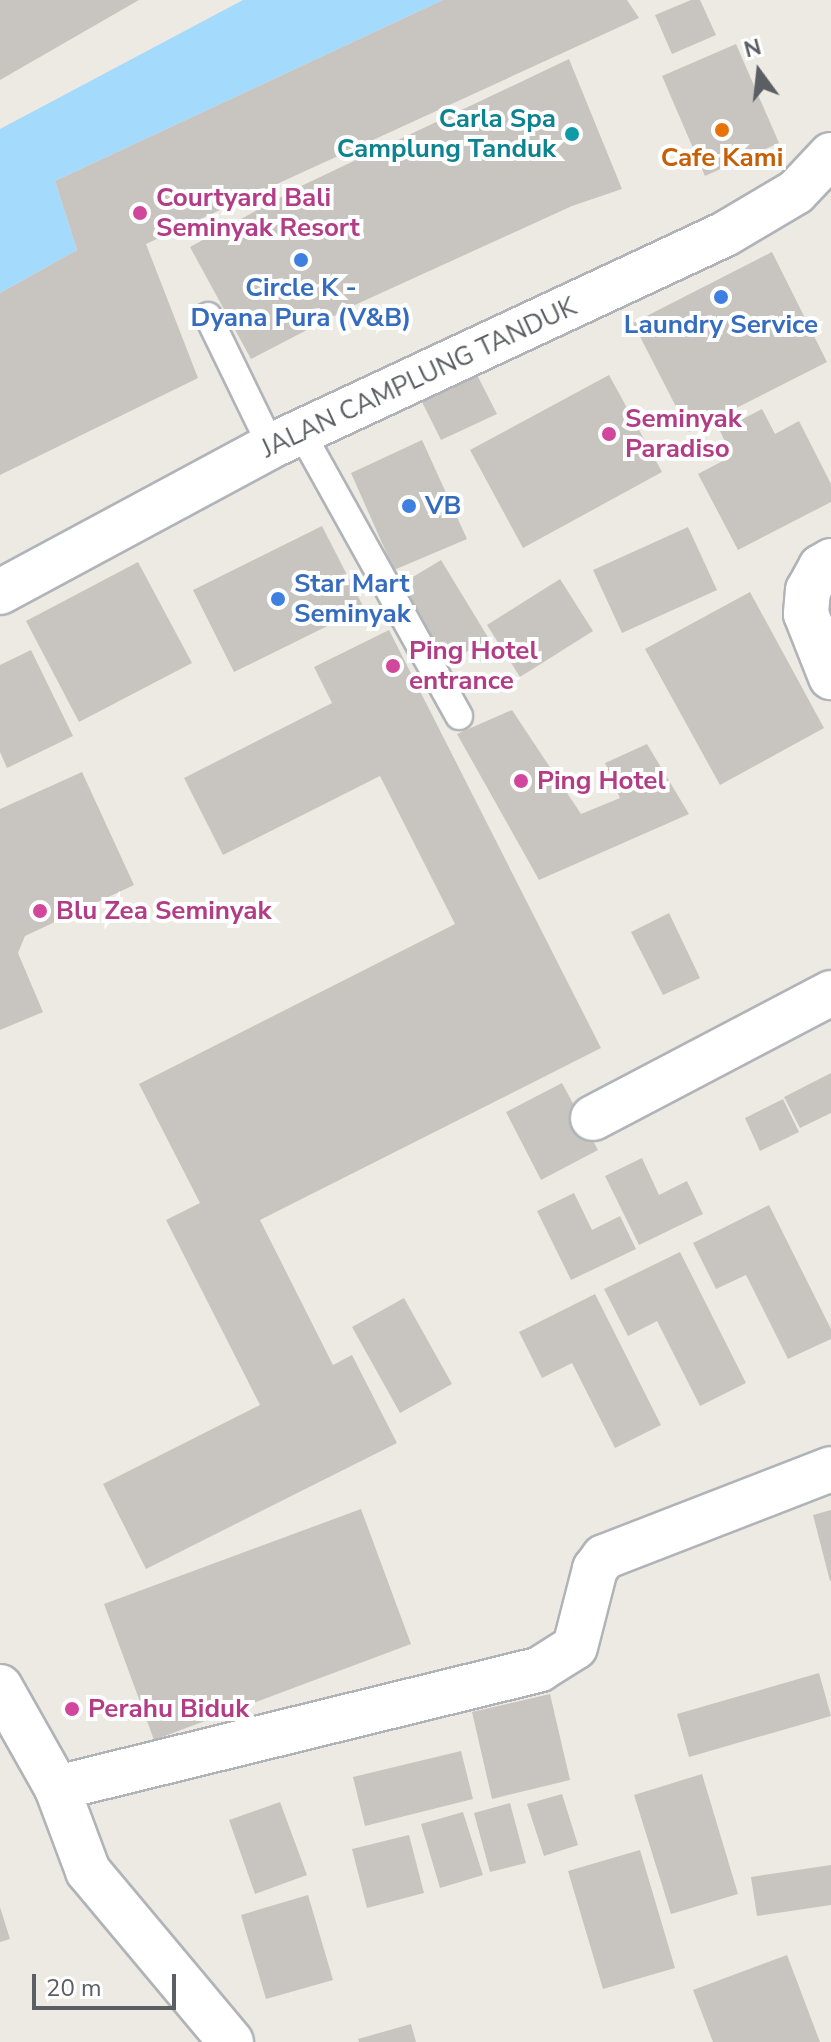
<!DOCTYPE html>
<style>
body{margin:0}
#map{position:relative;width:831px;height:2042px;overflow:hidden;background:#edeae3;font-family:"Nunito Sans",sans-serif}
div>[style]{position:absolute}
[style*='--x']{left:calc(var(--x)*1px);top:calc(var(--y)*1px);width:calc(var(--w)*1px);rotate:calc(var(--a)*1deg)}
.water>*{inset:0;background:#a4dafc}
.building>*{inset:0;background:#c8c5c0}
.roads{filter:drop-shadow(2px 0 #b0b4b8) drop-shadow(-2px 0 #b0b4b8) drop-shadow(0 2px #b0b4b8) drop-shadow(0 -2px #b0b4b8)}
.lane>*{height:26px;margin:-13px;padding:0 13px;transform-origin:13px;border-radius:13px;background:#fff}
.street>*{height:44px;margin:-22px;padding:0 22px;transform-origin:22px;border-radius:22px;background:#fff}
.dots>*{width:22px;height:22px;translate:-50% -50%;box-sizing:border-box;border:4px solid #fff;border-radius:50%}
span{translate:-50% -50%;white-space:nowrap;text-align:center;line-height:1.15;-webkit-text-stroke:8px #fff;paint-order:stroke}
.culture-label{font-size:26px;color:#0d838f;font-weight:700}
.right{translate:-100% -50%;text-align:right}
.food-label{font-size:26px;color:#c56008;font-weight:700}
.hotel-label{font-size:26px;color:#b23c85;font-weight:700}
.left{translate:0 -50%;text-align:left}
.shop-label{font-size:26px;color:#366cbe;font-weight:700}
.street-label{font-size:26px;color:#5b5f63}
.north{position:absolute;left:719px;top:32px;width:80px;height:80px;-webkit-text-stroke:6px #fff;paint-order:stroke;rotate:345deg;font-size:22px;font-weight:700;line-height:32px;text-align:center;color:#5b5f63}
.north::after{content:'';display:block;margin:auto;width:28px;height:36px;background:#5b5f63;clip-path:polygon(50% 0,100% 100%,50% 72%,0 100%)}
.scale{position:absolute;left:32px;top:1974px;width:144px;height:36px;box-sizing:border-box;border:4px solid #5b5f63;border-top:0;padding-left:10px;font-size:24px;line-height:28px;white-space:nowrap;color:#5b5f63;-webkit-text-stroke:6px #fff;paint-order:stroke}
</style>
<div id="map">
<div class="water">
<div style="clip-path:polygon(243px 0,443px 0,55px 181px,77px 250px,0 293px,0 129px)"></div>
</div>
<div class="building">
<div style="clip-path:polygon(0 0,139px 0,0 80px)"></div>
<div style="clip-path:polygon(443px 0,627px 0,639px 18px,146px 244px,198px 378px,0 475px,0 293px,77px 250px,55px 181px)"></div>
<div style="clip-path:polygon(691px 0,700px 0,716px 35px,672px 54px,655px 15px)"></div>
<div style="clip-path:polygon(736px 44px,779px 143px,705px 176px,662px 76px)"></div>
<div style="clip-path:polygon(569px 59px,622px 189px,572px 206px,357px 304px,251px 359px,190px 247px,299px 187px)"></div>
<div style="clip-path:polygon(772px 252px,827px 362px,689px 432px,633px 323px)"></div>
<div style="clip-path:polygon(474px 369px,497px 414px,441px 440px,419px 396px)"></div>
<div style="clip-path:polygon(609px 375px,662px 472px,523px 548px,470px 450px)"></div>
<div style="clip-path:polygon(762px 409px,775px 434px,799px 421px,831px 484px,831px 502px,738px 550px,698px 474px,732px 456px,720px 431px)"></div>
<div style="clip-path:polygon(422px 440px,467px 539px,394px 570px,351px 473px)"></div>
<div style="clip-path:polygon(322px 526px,364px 608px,234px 672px,193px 590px)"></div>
<div style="clip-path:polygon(688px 527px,717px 590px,622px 633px,593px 570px)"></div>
<div style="clip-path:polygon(441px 560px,489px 639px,445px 664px,398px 586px)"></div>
<div style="clip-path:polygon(138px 562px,192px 663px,79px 722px,26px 621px)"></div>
<div style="clip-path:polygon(560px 579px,593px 631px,520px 677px,487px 625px)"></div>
<div style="clip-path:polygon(750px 592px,824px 728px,720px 785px,645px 649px)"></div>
<div style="clip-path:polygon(389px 630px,601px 1048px,260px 1220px,333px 1365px,352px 1355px,397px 1443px,146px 1569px,103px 1484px,260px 1405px,166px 1220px,200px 1203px,139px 1084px,455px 924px,380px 776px,223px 855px,184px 778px,332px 703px,314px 667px)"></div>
<div style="clip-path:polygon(31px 650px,73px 736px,7px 768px,0 752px,0 665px)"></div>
<div style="clip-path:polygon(512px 710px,581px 814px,620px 798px,605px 763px,647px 744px,689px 814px,539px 880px,457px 734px)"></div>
<div style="clip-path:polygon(82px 772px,134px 885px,25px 936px,18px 953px,43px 1012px,0 1030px,0 809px)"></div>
<div style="clip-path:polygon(669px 913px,700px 978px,663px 995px,631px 932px)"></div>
<div style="clip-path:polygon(831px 1073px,831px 1113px,800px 1128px,784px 1097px)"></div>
<div style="clip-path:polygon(562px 1083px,598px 1150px,541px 1180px,506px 1112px)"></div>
<div style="clip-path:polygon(783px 1099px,799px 1132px,760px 1151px,745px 1118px)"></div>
<div style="clip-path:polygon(642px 1158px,659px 1195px,687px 1181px,703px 1214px,639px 1245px,605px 1176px)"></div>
<div style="clip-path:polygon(574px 1193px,592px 1230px,620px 1216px,636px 1249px,571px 1280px,537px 1211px)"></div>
<div style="clip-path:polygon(769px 1205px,831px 1329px,831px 1339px,788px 1359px,746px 1275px,716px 1289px,693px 1243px)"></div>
<div style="clip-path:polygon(680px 1252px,746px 1383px,700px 1406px,657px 1321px,628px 1336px,604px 1289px)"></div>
<div style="clip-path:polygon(595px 1294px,661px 1425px,615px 1448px,572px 1363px,542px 1378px,519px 1332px)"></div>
<div style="clip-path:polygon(404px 1298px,452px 1384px,400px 1413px,352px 1327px)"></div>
<div style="clip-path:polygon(361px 1509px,411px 1644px,154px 1740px,104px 1604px)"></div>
<div style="clip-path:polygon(831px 1510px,831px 1581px,830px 1581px,813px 1515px)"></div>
<div style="clip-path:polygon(819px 1673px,831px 1716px,689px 1757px,677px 1714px)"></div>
<div style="clip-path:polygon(550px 1694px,570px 1780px,492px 1799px,472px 1712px)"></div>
<div style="clip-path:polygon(461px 1751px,473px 1799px,365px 1826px,353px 1777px)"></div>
<div style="clip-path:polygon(702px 1774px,738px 1894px,671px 1914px,634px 1795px)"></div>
<div style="clip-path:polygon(562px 1794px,578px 1845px,544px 1856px,527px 1804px)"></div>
<div style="clip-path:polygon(280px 1802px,307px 1875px,255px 1894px,229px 1820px)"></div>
<div style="clip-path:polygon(510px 1803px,526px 1863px,490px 1872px,474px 1813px)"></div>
<div style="clip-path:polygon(463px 1812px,483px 1875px,440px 1888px,421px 1824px)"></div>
<div style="clip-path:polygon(409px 1835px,424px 1893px,367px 1908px,352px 1849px)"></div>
<div style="clip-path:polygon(640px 1850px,675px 1968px,603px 1989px,568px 1871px)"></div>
<div style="clip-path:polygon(831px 1865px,831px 1905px,757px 1916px,751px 1877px)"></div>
<div style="clip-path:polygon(308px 1895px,333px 1980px,266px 1999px,241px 1915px)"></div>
<div style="clip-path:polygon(0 1907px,10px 1939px,0 1942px)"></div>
<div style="clip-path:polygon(787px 1955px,820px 2042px,713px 2042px,693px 1990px)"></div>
<div style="clip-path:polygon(411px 2024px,416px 2042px,359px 2042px,358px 2039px)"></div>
</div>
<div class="roads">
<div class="lane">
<div style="--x:208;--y:316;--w:144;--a:64.1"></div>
<div style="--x:301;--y:432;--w:325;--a:60.9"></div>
</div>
<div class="street">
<div style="--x:831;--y:561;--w:12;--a:149"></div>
<div style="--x:821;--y:567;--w:26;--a:119"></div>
<div style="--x:808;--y:590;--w:24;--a:95"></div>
<div style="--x:806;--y:614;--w:68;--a:68.4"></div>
<div style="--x:0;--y:592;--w:308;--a:-28.3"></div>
<div style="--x:271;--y:446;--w:501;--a:-25.03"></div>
<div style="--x:725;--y:234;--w:82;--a:-30.6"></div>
<div style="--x:796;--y:192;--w:51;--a:-46.6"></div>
<div style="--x:593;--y:1118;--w:269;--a:-27.7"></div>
<div style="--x:0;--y:1687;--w:116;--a:60.6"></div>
<div style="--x:57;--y:1788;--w:89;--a:69.5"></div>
<div style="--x:88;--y:1871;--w:223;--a:50.1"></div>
<div style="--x:57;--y:1788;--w:497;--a:-13.8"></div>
<div style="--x:540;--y:1669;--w:41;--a:-32.2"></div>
<div style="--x:575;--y:1647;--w:81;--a:-75.6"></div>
<div style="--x:595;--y:1569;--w:15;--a:-53"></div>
<div style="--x:604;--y:1557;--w:243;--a:-21.2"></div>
</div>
</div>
<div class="dots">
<div style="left:722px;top:130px;background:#e8710a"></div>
<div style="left:572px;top:134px;background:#0f9aa8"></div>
<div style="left:140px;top:213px;background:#d1479c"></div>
<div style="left:301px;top:260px;background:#3f7fe0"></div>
<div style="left:721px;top:297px;background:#3f7fe0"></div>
<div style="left:609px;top:434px;background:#d1479c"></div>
<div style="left:409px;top:506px;background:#3f7fe0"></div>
<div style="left:278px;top:599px;background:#3f7fe0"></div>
<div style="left:393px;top:666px;background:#d1479c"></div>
<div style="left:521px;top:781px;background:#d1479c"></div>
<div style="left:40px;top:911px;background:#d1479c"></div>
<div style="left:72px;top:1709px;background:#d1479c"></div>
</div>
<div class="culture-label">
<span class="right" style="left:556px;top:134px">Carla Spa<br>Camplung Tanduk</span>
</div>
<div class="food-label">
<span style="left:722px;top:158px">Cafe Kami</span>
</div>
<div class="hotel-label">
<span class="left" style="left:156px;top:213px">Courtyard Bali<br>Seminyak Resort</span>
<span class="left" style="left:625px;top:434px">Seminyak<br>Paradiso</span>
<span class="left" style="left:409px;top:666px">Ping Hotel<br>entrance</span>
<span class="left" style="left:537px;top:781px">Ping Hotel</span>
<span class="left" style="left:56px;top:911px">Blu Zea Seminyak</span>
<span class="left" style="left:88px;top:1709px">Perahu Biduk</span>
</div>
<div class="shop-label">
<span style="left:301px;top:303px">Circle K -<br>Dyana Pura (V&amp;B)</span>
<span style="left:721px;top:325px">Laundry Service</span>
<span class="left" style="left:425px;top:506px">VB</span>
<span class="left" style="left:294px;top:599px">Star Mart<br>Seminyak</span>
</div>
<div class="street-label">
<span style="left:419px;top:378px;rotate:-25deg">JALAN CAMPLUNG TANDUK</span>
</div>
<div class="north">N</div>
<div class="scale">20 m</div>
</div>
